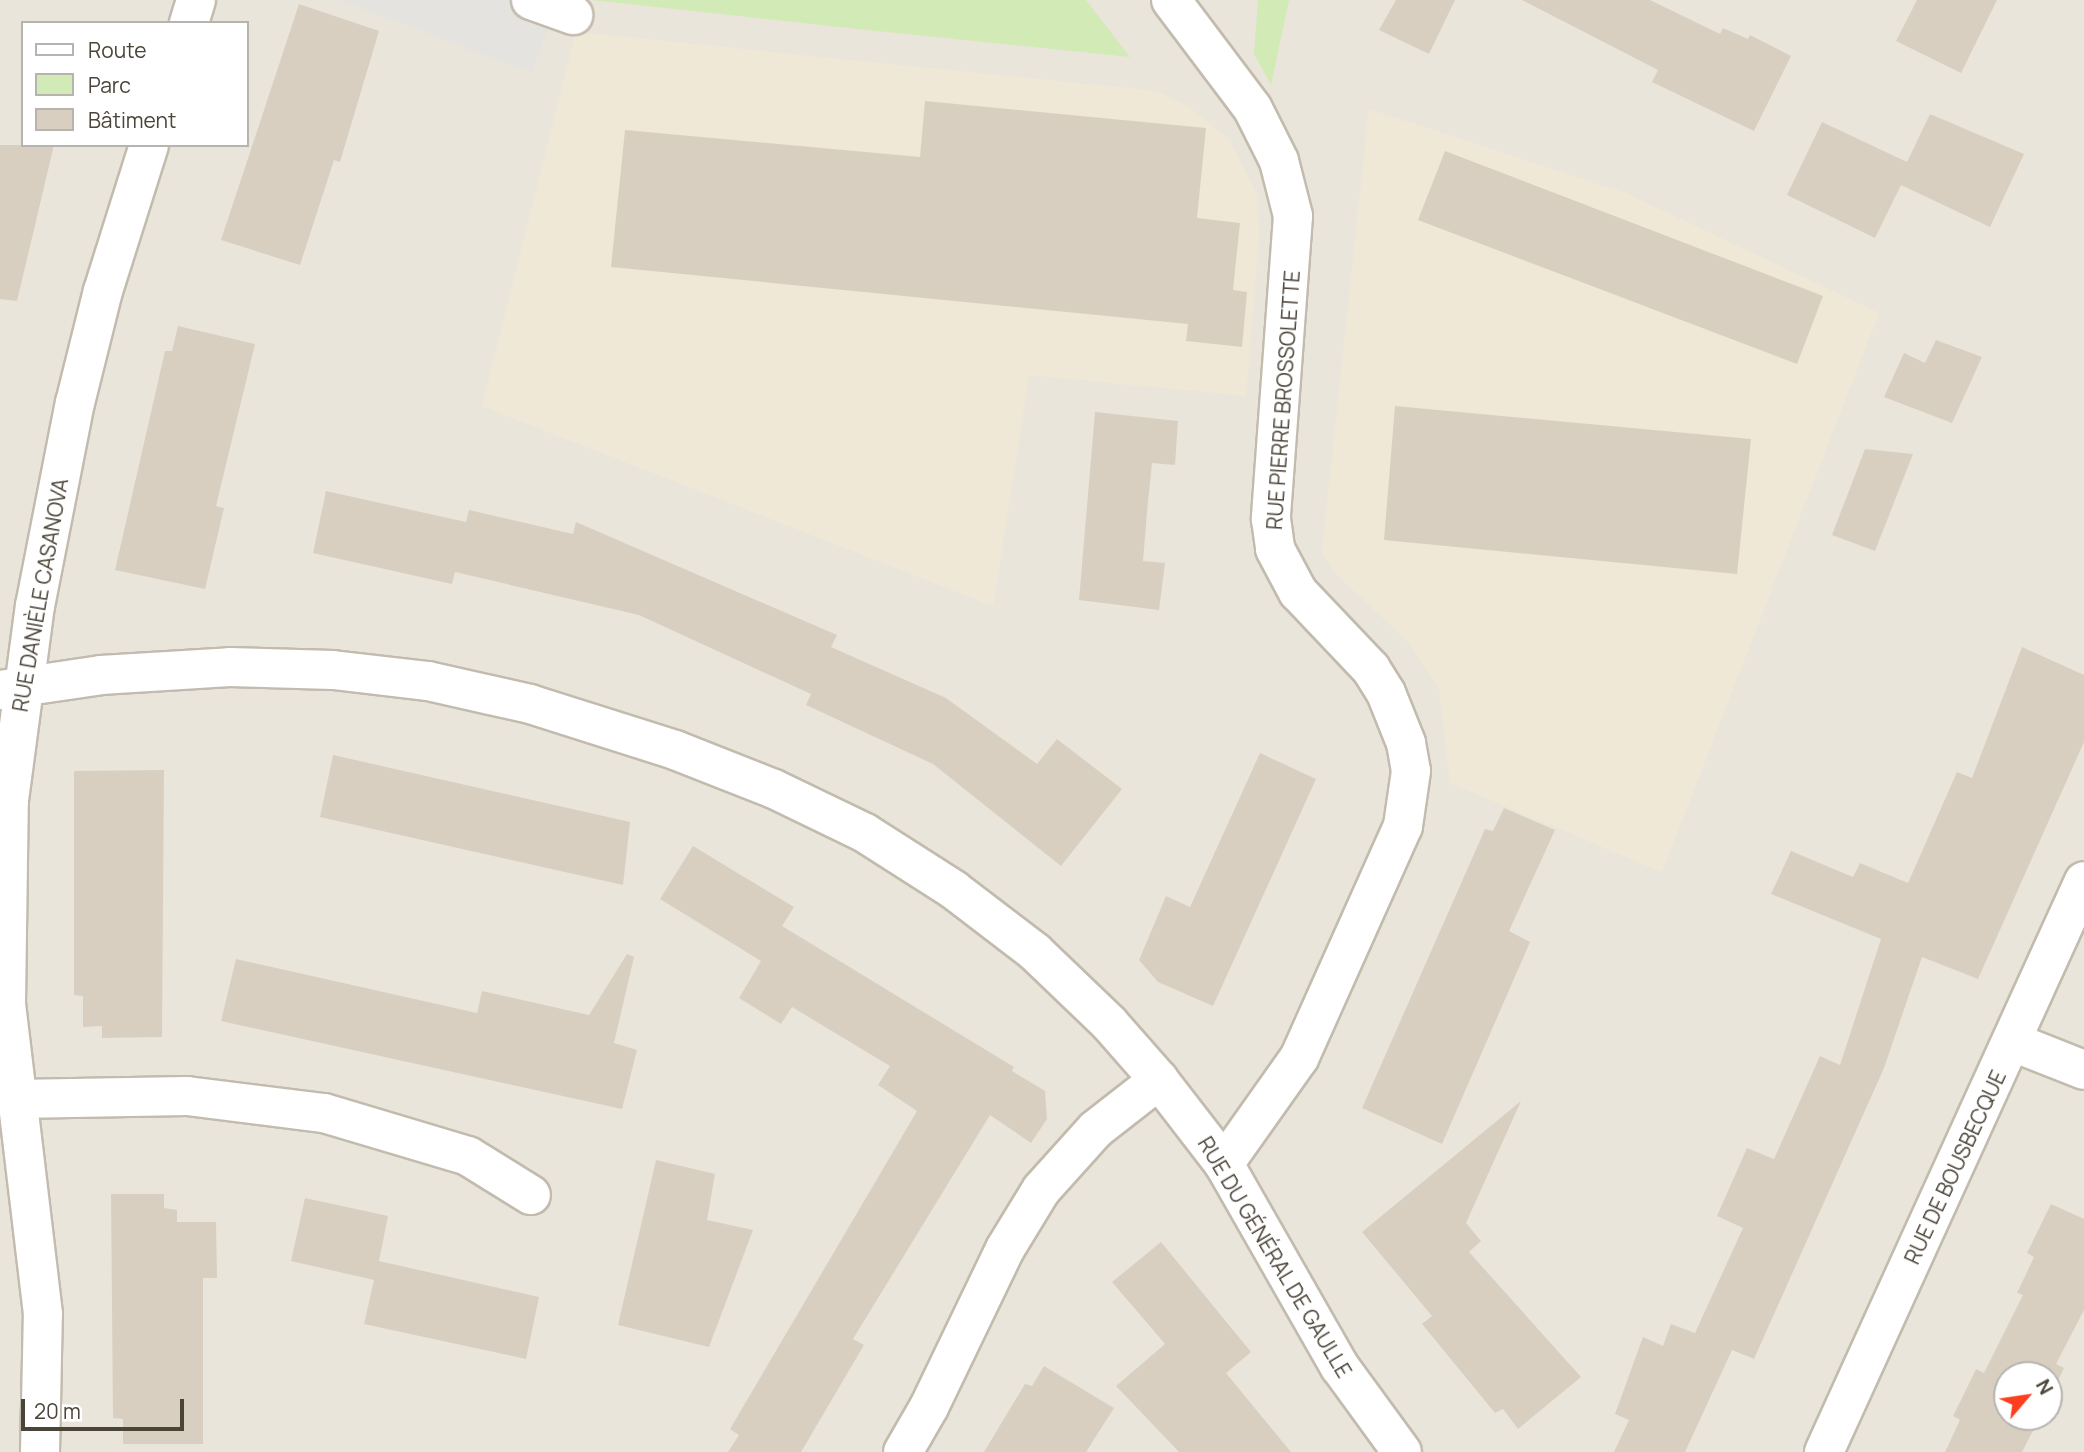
<!DOCTYPE html>
<meta charset="utf-8">
<style>
body{margin:0}
#map{position:relative;width:2084px;height:1452px;overflow:hidden;background:#f6f3ec;font-family:Manrope,sans-serif}
div>[style]{position:absolute}
[style*='--x']{left:calc(var(--x)*1px);top:calc(var(--y)*1px);width:calc(var(--w)*1px);rotate:calc(var(--a)*1deg)}
.residential>*{inset:0;background:#eae5da}
.education>*{inset:0;background:#efe8d6}
.green>*{inset:0;background:#d2eab5}
.parking>*{inset:0;background:#e5e3e0}
.building>*{inset:0;background:#d8cfc1}
.roads{filter:drop-shadow(2px 0 #c2bbae) drop-shadow(-2px 0 #c2bbae) drop-shadow(0 2px #c2bbae) drop-shadow(0 -2px #c2bbae)}
.minor>*{height:38px;margin:-19px;padding:0 19px;transform-origin:19px;border-radius:19px;background:#fff}
.tertiary>*{height:38px;margin:-19px;padding:0 19px;transform-origin:19px;border-radius:19px;background:#fff}
span{translate:-50% -50%;white-space:nowrap;text-align:center;line-height:1.15;-webkit-text-stroke:6px #fff;paint-order:stroke}
.street-label{font-size:21px;color:#4b4439}
.legend{position:absolute;left:21px;top:21px;width:228px;height:126px;box-sizing:border-box;background:#fff;border:2px solid #b7b4b0;margin:0;padding:9px 12px;list-style:none;font-size:21px;color:#4b4439}
.legend li{display:flex;align-items:center;gap:14px;height:35px}
.legend b{width:35px;border:2px solid #b7b4b0}
.north{position:absolute;left:1993px;top:1361px;width:70px;height:70px;box-sizing:border-box;background:#fff;border:2px solid #b7b4b0;border-radius:50%;rotate:61deg;font-size:19px;font-weight:700;line-height:28px;text-align:center;color:#4b4439}
.north::after{content:'';display:block;margin:auto;width:24px;height:32px;background:#fc3f1d;clip-path:polygon(50% 0,100% 100%,50% 72%,0 100%)}
.scale{position:absolute;left:21px;top:1399px;width:163px;height:32px;box-sizing:border-box;border:4px solid #4b4439;border-top:0;padding-left:9px;font-size:21px;line-height:24px;white-space:nowrap;color:#4b4439;-webkit-text-stroke:5px #fff;paint-order:stroke}
</style>
<div id="map">
<div class="residential">
<div style="clip-path:polygon(evenodd,0 0,2084px 0,2084px 1452px,0 1452px,0 0,23px 23px,247px 23px,247px 145px,23px 145px,23px 23px,0 0,2007px 1375px,2049px 1375px,2049px 1417px,2007px 1417px,2007px 1375px)"></div>
</div>
<div class="education">
<div style="clip-path:polygon(576px 32px,1156px 91px,1189px 107px,1229px 139px,1257px 195px,1259px 235px,1246px 396px,1029px 375px,993px 606px,482px 406px)"></div>
<div style="clip-path:polygon(1369px 109px,1628px 194px,1879px 313px,1662px 872px,1450px 783px,1439px 687px,1405px 639px,1332px 570px,1322px 551px)"></div>
</div>
<div class="green">
<div style="clip-path:polygon(591px 0,1086px 0,1130px 57px,867px 30px)"></div>
<div style="clip-path:polygon(1258px 0,1289px 0,1271px 85px,1254px 54px)"></div>
</div>
<div class="parking">
<div style="clip-path:polygon(339px 0,558px 0,532px 73px)"></div>
</div>
<div class="building">
<div style="clip-path:polygon(1396px 0,1455px 0,1429px 54px,1379px 30px)"></div>
<div style="clip-path:polygon(1522px 0,1650px 0,1720px 34px,1723px 28px,1748px 39px,1750px 35px,1791px 56px,1754px 131px,1652px 82px,1658px 70px)"></div>
<div style="clip-path:polygon(1917px 0,1997px 0,1961px 73px,1896px 41px)"></div>
<div style="clip-path:polygon(299px 4px,379px 31px,340px 162px,334px 160px,300px 265px,221px 240px)"></div>
<div style="clip-path:polygon(925px 101px,1206px 128px,1197px 218px,1240px 223px,1233px 290px,1247px 292px,1242px 347px,1186px 341px,1188px 324px,611px 267px,625px 130px,920px 157px)"></div>
<div style="clip-path:polygon(1930px 114px,2024px 154px,1990px 227px,1901px 185px,1875px 238px,1787px 195px,1822px 122px,1907px 162px)"></div>
<div style="clip-path:polygon(0 145px,54px 145px,17px 301px,0 299px)"></div>
<div style="clip-path:polygon(1445px 151px,1823px 296px,1797px 364px,1418px 220px)"></div>
<div style="clip-path:polygon(178px 326px,255px 344px,216px 506px,224px 508px,205px 589px,115px 570px,165px 351px,172px 351px)"></div>
<div style="clip-path:polygon(1936px 340px,1982px 357px,1952px 423px,1884px 397px,1904px 353px,1925px 363px)"></div>
<div style="clip-path:polygon(1395px 406px,1751px 439px,1737px 574px,1384px 540px)"></div>
<div style="clip-path:polygon(1095px 412px,1178px 421px,1175px 465px,1152px 463px,1147px 512px,1143px 561px,1165px 563px,1159px 610px,1079px 600px)"></div>
<div style="clip-path:polygon(1865px 449px,1913px 454px,1875px 551px,1832px 535px)"></div>
<div style="clip-path:polygon(326px 491px,466px 522px,469px 510px,573px 534px,576px 522px,837px 635px,831px 647px,946px 698px,1037px 764px,1057px 739px,1122px 789px,1061px 866px,933px 764px,806px 705px,811px 694px,639px 615px,455px 572px,452px 584px,313px 553px)"></div>
<div style="clip-path:polygon(2022px 647px,2084px 675px,2084px 742px,1978px 979px,1922px 957px,1884px 1068px,1754px 1359px,1732px 1350px,1685px 1452px,1614px 1452px,1629px 1420px,1615px 1414px,1643px 1337px,1663px 1346px,1671px 1324px,1695px 1333px,1743px 1228px,1717px 1216px,1747px 1148px,1774px 1159px,1820px 1056px,1840px 1065px,1881px 939px,1771px 894px,1791px 851px,1853px 877px,1860px 863px,1908px 883px,1957px 772px,1972px 778px)"></div>
<div style="clip-path:polygon(1260px 753px,1316px 779px,1213px 1006px,1158px 982px,1139px 960px,1166px 896px,1190px 907px)"></div>
<div style="clip-path:polygon(333px 755px,630px 822px,623px 885px,320px 817px)"></div>
<div style="clip-path:polygon(164px 770px,162px 1037px,102px 1038px,102px 1026px,83px 1027px,83px 996px,74px 995px,74px 771px)"></div>
<div style="clip-path:polygon(1504px 808px,1555px 830px,1509px 931px,1530px 942px,1442px 1144px,1362px 1108px,1485px 829px,1493px 831px)"></div>
<div style="clip-path:polygon(693px 846px,794px 907px,782px 926px,1014px 1067px,1012px 1071px,1045px 1091px,1047px 1119px,1031px 1143px,990px 1115px,853px 1339px,864px 1345px,801px 1452px,728px 1452px,739px 1435px,730px 1429px,917px 1111px,878px 1085px,890px 1066px,792px 1007px,781px 1024px,739px 998px,761px 961px,660px 899px)"></div>
<div style="clip-path:polygon(627px 954px,634px 957px,614px 1043px,637px 1050px,622px 1109px,221px 1021px,236px 959px,477px 1013px,482px 991px,589px 1015px)"></div>
<div style="clip-path:polygon(1521px 1101px,1466px 1223px,1481px 1241px,1469px 1252px,1581px 1377px,1518px 1429px,1503px 1409px,1495px 1413px,1422px 1324px,1432px 1316px,1362px 1232px)"></div>
<div style="clip-path:polygon(656px 1160px,715px 1174px,707px 1220px,753px 1230px,709px 1347px,618px 1325px)"></div>
<div style="clip-path:polygon(111px 1194px,164px 1194px,164px 1208px,177px 1210px,177px 1222px,216px 1222px,217px 1278px,203px 1278px,203px 1444px,123px 1444px,123px 1419px,113px 1418px)"></div>
<div style="clip-path:polygon(305px 1198px,388px 1216px,379px 1261px,539px 1297px,526px 1359px,364px 1324px,374px 1280px,291px 1261px)"></div>
<div style="clip-path:polygon(2051px 1204px,2084px 1219px,2084px 1310px,2056px 1364px,2064px 1368px,2049px 1399px,2049px 1375px,2007px 1375px,2007px 1417px,2040px 1417px,2022px 1452px,1945px 1452px,1960px 1420px,1953px 1416px,1964px 1394px,1976px 1369px,1984px 1373px,2023px 1295px,2017px 1293px,2034px 1257px,2027px 1253px)"></div>
<div style="clip-path:polygon(1161px 1242px,1251px 1352px,1226px 1373px,1291px 1452px,1179px 1452px,1116px 1386px,1165px 1344px,1112px 1282px)"></div>
<div style="clip-path:polygon(1044px 1366px,1114px 1408px,1086px 1452px,984px 1452px,1025px 1384px,1032px 1386px)"></div>
</div>
<div class="roads">
<div class="minor">
<div style="--x:531;--y:0;--w:45;--a:19.7"></div>
<div style="--x:1171;--y:0;--w:136;--a:53"></div>
<div style="--x:1253;--y:109;--w:58;--a:63.4"></div>
<div style="--x:1279;--y:161;--w:57;--a:75.7"></div>
<div style="--x:1293;--y:216;--w:304;--a:94.2"></div>
<div style="--x:1271;--y:519;--w:30;--a:82"></div>
<div style="--x:1275;--y:549;--w:49;--a:61.9"></div>
<div style="--x:1298;--y:592;--w:106;--a:46.5"></div>
<div style="--x:1371;--y:669;--w:28;--a:58"></div>
<div style="--x:1386;--y:693;--w:54;--a:68.2"></div>
<div style="--x:1406;--y:743;--w:28;--a:80"></div>
<div style="--x:1411;--y:771;--w:56;--a:98.3"></div>
<div style="--x:1403;--y:826;--w:254;--a:114.1"></div>
<div style="--x:1299;--y:1058;--w:130;--a:125.3"></div>
<div style="--x:189;--y:23;--w:24;--a:-73"></div>
<div style="--x:0;--y:690;--w:102;--a:-8.4"></div>
<div style="--x:101;--y:675;--w:129;--a:-3.5"></div>
<div style="--x:230;--y:667;--w:103;--a:1.7"></div>
<div style="--x:333;--y:670;--w:96;--a:6.6"></div>
<div style="--x:428;--y:681;--w:105;--a:12.7"></div>
<div style="--x:530;--y:704;--w:152;--a:17.6"></div>
<div style="--x:675;--y:750;--w:106;--a:21.5"></div>
<div style="--x:774;--y:789;--w:101;--a:25.8"></div>
<div style="--x:865;--y:833;--w:106;--a:32.6"></div>
<div style="--x:954;--y:890;--w:102;--a:37.4"></div>
<div style="--x:1035;--y:952;--w:103;--a:43.8"></div>
<div style="--x:1109;--y:1023;--w:76;--a:48.7"></div>
<div style="--x:1159;--y:1080;--w:106;--a:52.3"></div>
<div style="--x:1224;--y:1164;--w:234;--a:60.3"></div>
<div style="--x:1340;--y:1367;--w:105;--a:53.9"></div>
<div style="--x:2013;--y:1042;--w:76;--a:21.5"></div>
<div style="--x:16;--y:1099;--w:171;--a:-1"></div>
<div style="--x:187;--y:1096;--w:138;--a:7.1"></div>
<div style="--x:324;--y:1113;--w:150;--a:16.6"></div>
<div style="--x:468;--y:1156;--w:74;--a:31.8"></div>
<div style="--x:40;--y:1452;--w:138;--a:-88.8"></div>
<div style="--x:43;--y:1314;--w:312;--a:-96.8"></div>
<div style="--x:6;--y:1004;--w:204;--a:-89.2"></div>
<div style="--x:9;--y:800;--w:196;--a:-82.4"></div>
<div style="--x:35;--y:606;--w:207;--a:-78.9"></div>
<div style="--x:75;--y:403;--w:115;--a:-76"></div>
<div style="--x:103;--y:291;--w:153;--a:-72.5"></div>
<div style="--x:903;--y:1452;--w:52;--a:-60"></div>
<div style="--x:929;--y:1407;--w:175;--a:-64.3"></div>
<div style="--x:1005;--y:1249;--w:69;--a:-58.6"></div>
<div style="--x:1041;--y:1190;--w:82;--a:-48"></div>
<div style="--x:1096;--y:1129;--w:80;--a:-37.9"></div>
</div>
<div class="tertiary">
<div style="--x:1824;--y:1452;--w:627;--a:-65.52"></div>
</div>
</div>
<div class="street-label">
<span style="left:1283px;top:400px;rotate:-86deg">RUE PIERRE BROSSOLETTE</span>
<span style="left:40px;top:595px;rotate:-80deg">RUE DANIÈLE CASANOVA</span>
<span style="left:1955px;top:1167px;rotate:-65deg">RUE DE BOUSBECQUE</span>
<span style="left:1275px;top:1257px;rotate:59deg">RUE DU GÉNÉRAL DE GAULLE</span>
</div>
<ul class="legend">
<li><b style="height:9px;background:#fff"></b>Route</li>
<li><b style="height:19px;background:#d2eab5"></b>Parc</li>
<li><b style="height:19px;background:#d8cfc1"></b>Bâtiment</li>
</ul>
<div class="north">N</div>
<div class="scale">20 m</div>
</div>
